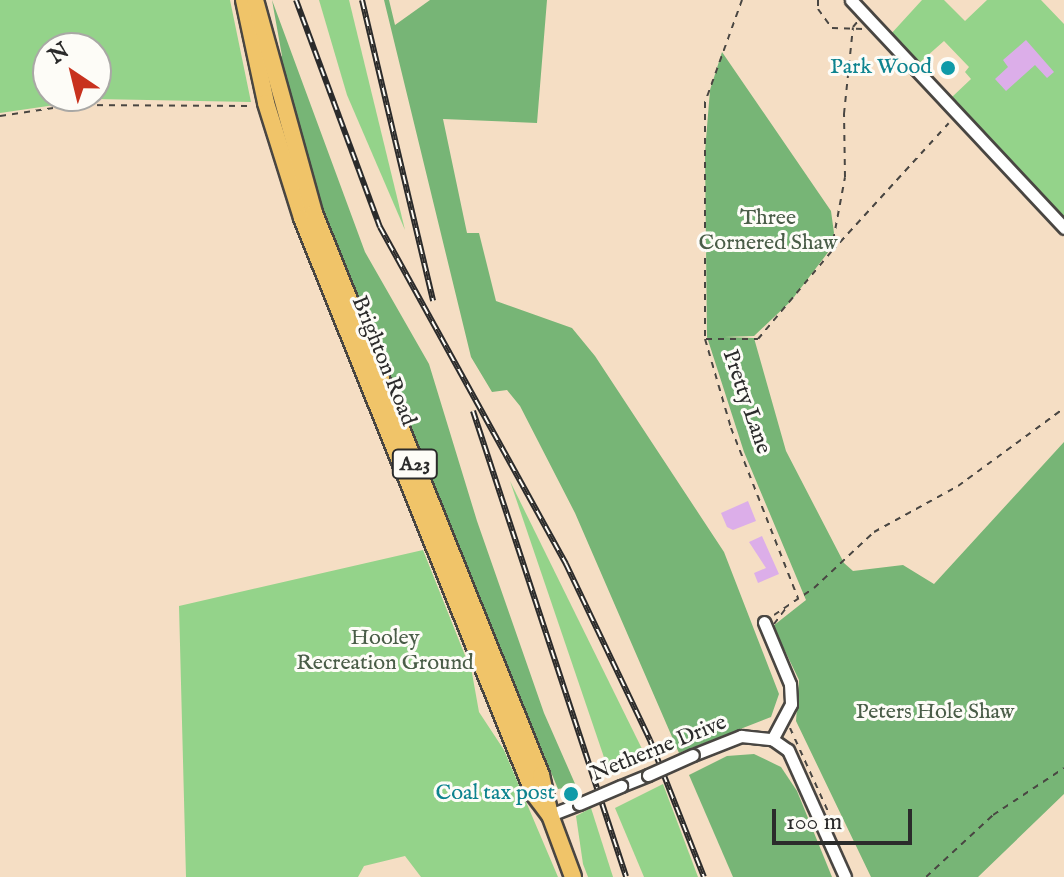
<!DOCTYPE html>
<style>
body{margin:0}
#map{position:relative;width:1064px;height:877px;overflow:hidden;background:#f5dec4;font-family:"IM FELL English",serif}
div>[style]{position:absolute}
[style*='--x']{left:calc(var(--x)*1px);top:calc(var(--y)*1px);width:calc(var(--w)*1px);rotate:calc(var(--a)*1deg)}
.green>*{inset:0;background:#94d38a}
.forest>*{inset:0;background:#77b576}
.building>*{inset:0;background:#dcaee9}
.path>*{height:2px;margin-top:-1px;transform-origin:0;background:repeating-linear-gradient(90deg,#494642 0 6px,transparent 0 12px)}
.roads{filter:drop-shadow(2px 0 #494642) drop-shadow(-2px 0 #494642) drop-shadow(0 2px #494642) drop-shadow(0 -2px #494642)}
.minor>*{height:11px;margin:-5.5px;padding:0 5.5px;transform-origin:5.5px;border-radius:5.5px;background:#fff}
.highway>*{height:16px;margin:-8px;padding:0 8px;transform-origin:8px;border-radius:8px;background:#f0c469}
.rail>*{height:6px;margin-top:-3px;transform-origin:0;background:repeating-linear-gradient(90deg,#fdfcf7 0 9px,#2b2b2b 0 18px);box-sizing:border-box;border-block:2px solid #2b2b2b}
.bridges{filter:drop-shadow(2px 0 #494642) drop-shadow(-2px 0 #494642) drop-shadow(0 2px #494642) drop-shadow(0 -2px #494642)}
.minor-bridge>*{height:11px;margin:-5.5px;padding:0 5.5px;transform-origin:5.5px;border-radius:5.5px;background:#fff}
.dots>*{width:22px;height:22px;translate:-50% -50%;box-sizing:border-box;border:4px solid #fdfcf7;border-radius:50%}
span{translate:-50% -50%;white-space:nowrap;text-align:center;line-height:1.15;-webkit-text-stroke:6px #fdfcf7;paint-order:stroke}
.shield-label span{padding:2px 6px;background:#fdfcf7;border:2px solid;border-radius:6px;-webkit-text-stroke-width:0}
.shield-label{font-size:20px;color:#2b2b2b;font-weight:700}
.culture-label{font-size:22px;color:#0d838f}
.right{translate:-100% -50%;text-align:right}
.park-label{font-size:22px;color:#4a5d48}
.street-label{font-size:22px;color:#2b2b2b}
.north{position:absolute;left:32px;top:32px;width:80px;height:80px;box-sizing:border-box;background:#fdfcf7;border:2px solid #a9a8a5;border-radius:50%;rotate:325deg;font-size:22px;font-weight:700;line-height:32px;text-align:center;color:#2b2b2b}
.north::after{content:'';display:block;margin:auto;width:28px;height:36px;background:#c8321e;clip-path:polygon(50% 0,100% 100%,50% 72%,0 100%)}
.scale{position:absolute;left:772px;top:809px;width:140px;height:36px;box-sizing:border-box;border:4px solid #2b2b2b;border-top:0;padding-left:10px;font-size:24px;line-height:28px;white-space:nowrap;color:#2b2b2b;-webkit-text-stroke:6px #fdfcf7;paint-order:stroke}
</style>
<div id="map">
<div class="green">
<div style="clip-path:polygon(evenodd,0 0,230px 0,251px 102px,96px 99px,0 113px,0 0,48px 48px,96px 48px,96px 96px,48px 96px,48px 48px)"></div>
<div style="clip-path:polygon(319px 0,349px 0,405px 230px,347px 95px)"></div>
<div style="clip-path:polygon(922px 0,944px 0,965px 21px,987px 0,1041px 0,1064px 24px,1064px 220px,952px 97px,971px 79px,965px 72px,969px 67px,944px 41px,918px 64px,890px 35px)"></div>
<div style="clip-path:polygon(510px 481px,646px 757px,609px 772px)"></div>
<div style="clip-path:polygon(423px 550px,472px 673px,479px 712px,504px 750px,558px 877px,421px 877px,405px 856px,364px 866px,358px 877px,186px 877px,179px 606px)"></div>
<div style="clip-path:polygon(663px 784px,698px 877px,644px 877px,615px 808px)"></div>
<div style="clip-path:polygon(591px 808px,613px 877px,588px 877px,583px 864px,576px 816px)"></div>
</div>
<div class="forest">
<div style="clip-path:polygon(272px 0,365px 252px,429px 364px,477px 521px,544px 713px,576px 786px,558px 789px,320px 213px,274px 61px,282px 56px)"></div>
<div style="clip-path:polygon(384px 0,389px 0,395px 25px,430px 0,547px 0,537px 123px,443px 119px,467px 233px,479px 233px,496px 301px,572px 328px,595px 356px,724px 552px,779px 694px,771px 717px,679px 753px,575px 513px,520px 406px,507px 390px,492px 392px,471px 357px)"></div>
<div style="clip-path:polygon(722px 52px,831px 211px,834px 233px,829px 251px,791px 301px,754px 336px,724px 337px,754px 338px,786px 451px,844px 563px,853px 571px,903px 565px,934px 584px,1064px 442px,1064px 794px,978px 877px,871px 877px,796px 721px,799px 680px,773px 626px,806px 600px,744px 452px,707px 337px,705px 152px,710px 90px)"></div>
<div style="clip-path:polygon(754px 754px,781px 767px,797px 791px,832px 877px,733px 877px,689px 775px,727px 756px)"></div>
</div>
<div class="building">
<div style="clip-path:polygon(1026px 40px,1054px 72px,1047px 78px,1035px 65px,1006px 91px,995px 79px,1008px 67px,1003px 60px)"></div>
<div style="clip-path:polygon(748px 501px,756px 521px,733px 530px,727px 527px,721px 513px)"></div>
<div style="clip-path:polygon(762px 536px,779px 574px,758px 583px,754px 573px,766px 568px,749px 542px)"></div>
</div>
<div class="path">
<div style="--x:742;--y:0;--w:109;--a:109.9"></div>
<div style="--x:705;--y:102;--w:237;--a:90"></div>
<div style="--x:705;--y:339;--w:93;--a:73.7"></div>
<div style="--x:731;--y:428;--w:183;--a:68.5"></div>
<div style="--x:818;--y:0;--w:9;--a:90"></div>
<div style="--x:818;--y:9;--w:24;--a:54"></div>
<div style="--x:832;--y:28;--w:32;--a:2"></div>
<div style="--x:0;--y:116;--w:74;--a:-8.6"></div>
<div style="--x:73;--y:105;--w:179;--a:0.3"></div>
<div style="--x:832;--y:251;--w:173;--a:-47.6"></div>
<div style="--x:706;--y:339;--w:52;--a:0"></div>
<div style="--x:758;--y:339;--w:114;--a:-50"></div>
<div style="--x:831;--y:252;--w:76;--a:-79.4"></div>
<div style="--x:845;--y:177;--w:63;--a:-90.9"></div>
<div style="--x:844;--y:114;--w:87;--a:-84.1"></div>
<div style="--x:853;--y:27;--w:8;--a:-50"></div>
<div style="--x:774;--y:615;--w:48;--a:-34"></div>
<div style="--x:814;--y:588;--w:82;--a:-43"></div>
<div style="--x:874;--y:532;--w:96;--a:-28.7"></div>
<div style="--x:958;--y:486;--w:132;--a:-36.3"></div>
<div style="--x:774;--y:624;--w:21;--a:-53"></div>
<div style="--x:790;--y:728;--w:101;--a:65.5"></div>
<div style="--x:926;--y:877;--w:91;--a:-42.8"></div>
<div style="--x:993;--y:815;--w:85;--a:-33.5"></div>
</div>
<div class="roads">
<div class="minor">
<div style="--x:851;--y:0;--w:312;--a:46.9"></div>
<div style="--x:764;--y:622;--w:67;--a:67.2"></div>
<div style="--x:790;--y:684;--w:20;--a:87"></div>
<div style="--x:791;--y:704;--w:40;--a:118"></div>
<div style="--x:693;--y:755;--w:52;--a:-21.6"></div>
<div style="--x:741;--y:736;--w:31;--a:6"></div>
<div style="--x:772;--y:739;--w:19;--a:35"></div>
<div style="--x:788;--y:750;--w:139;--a:65.8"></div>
<div style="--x:621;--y:786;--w:29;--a:-22"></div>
<div style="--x:550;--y:815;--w:31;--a:-21"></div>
</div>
<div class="highway">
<div style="--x:244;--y:0;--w:105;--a:77.9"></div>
<div style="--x:266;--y:103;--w:121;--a:72.6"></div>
<div style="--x:302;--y:218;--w:621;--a:68.06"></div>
<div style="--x:534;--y:794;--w:25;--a:53"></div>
<div style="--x:255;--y:0;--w:221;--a:74.5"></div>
<div style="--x:314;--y:213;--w:606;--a:68.01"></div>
<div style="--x:541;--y:775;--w:41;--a:77.3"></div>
<div style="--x:550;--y:815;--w:66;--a:69.6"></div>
</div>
</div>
<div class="rail">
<div style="--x:296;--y:0;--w:242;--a:69.7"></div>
<div style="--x:380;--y:227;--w:385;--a:61.1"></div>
<div style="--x:566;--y:564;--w:195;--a:64.5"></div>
<div style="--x:650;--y:740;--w:147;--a:68.5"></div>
<div style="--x:362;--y:0;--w:309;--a:76.7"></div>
<div style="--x:473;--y:411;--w:490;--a:71.8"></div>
</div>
<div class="bridges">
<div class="minor-bridge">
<div style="--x:648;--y:775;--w:49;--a:-24"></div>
<div style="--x:579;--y:804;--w:46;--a:-23.2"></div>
</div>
</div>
<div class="dots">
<div style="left:948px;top:68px;background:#0f9aa8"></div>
<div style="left:571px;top:794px;background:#0f9aa8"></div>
</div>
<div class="shield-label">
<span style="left:415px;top:464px">A23</span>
</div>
<div class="culture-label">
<span class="right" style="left:932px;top:68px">Park Wood</span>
<span class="right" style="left:555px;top:794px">Coal tax post</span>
</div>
<div class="park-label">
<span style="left:768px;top:231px">Three<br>Cornered Shaw</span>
<span style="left:385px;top:651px">Hooley<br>Recreation Ground</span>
<span style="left:935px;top:713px">Peters Hole Shaw</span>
</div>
<div class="street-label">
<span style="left:383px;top:361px;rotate:68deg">Brighton Road</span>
<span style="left:746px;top:402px;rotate:71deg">Pretty Lane</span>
<span style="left:659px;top:749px;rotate:-22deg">Netherne Drive</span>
</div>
<div class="north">N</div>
<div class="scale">100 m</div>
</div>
